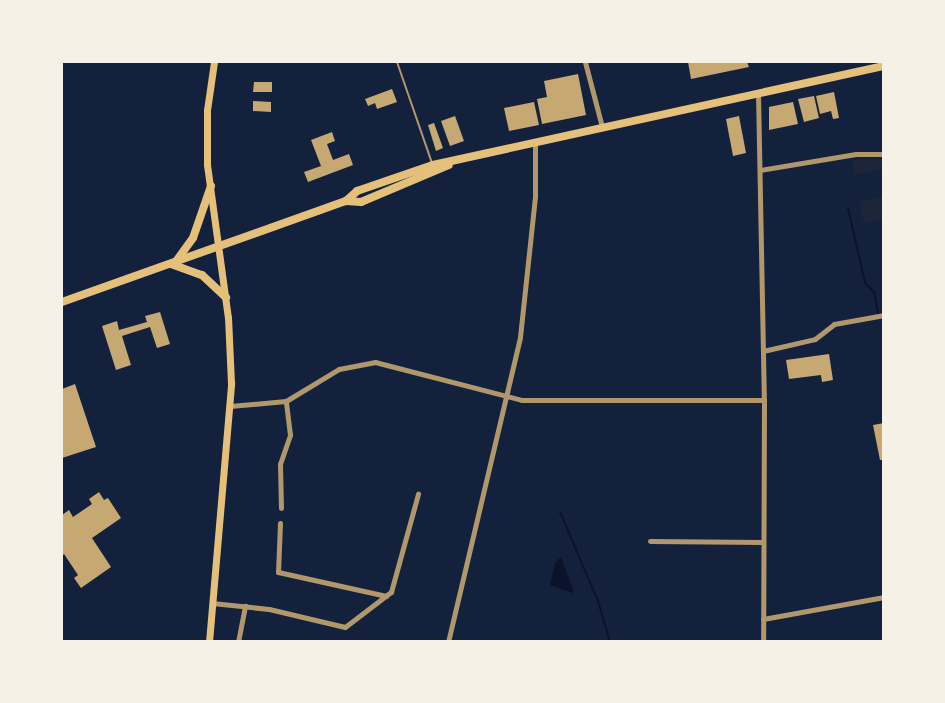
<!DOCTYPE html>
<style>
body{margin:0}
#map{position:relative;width:945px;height:703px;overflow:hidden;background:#14213d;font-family:"Noto Sans",sans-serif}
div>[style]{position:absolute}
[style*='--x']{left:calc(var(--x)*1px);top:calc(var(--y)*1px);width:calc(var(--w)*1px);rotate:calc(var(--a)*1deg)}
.green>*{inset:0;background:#1d2539}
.water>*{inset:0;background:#0b132b}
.stream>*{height:2px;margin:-1px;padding:0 1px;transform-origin:1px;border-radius:1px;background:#0b132b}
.building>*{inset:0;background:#c6a872}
.service>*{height:2px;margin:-1px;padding:0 1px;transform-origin:1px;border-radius:1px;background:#b1986c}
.minor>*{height:5px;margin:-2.5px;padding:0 2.5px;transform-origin:2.5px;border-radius:2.5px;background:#b1986c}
.secondary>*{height:7px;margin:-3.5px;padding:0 3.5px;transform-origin:3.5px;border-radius:3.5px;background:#e5c07b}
.primary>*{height:8px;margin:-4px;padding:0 4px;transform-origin:4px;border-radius:4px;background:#e5c07b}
span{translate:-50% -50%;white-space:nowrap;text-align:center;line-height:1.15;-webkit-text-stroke:4.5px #f6f1e7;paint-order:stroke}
.frame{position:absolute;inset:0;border:63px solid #f6f1e7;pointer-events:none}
</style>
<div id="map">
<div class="green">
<div style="clip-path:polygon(883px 159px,883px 168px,855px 175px,852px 160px)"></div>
<div style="clip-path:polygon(883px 196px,883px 219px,864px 223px,859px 202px)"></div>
</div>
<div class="water">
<div style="clip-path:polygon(561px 557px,574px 592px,572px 593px,550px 585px,555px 563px)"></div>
</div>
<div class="stream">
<div style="--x:848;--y:208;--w:77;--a:77.2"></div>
<div style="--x:865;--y:283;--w:13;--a:45"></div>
<div style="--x:874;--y:292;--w:21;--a:79"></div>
<div style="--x:560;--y:512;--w:97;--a:66.9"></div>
<div style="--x:598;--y:601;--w:43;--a:73.7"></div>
</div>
<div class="building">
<div style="clip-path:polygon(688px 62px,747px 62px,749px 67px,691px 79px)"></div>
<div style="clip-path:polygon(578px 74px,586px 115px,542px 124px,537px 99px,547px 97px,544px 81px)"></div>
<div style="clip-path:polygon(254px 82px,272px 82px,272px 92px,253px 92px)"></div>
<div style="clip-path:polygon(392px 89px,397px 102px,377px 109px,375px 103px,368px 106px,365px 99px)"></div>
<div style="clip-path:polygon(834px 92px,839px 118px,833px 119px,831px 111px,820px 114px,816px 96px)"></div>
<div style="clip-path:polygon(814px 96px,819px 118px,804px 122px,798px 99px)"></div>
<div style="clip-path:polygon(253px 101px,271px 102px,271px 112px,253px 111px)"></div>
<div style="clip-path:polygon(534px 102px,539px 125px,509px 131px,504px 108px)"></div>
<div style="clip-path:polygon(793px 102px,798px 124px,769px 130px,769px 107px)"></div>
<div style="clip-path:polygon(455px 116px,464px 141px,450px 146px,441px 121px)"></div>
<div style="clip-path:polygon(739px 116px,746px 153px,733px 156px,726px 119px)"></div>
<div style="clip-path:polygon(434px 123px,443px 148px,436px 151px,428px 125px)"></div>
<div style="clip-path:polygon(332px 132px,335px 141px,327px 144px,333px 160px,349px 154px,353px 165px,308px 182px,304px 172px,321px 166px,311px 140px)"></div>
<div style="clip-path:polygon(160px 312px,170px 344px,157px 348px,150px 327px,122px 336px,131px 365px,116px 370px,102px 326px,117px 321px,119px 330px,147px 322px,145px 316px)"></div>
<div style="clip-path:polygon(829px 354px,833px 380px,822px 382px,821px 375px,789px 379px,786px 360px)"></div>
<div style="clip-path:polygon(75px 384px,96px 447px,62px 458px,62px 389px)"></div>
<div style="clip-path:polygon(884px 423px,884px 460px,880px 460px,873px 425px)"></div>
<div style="clip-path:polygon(99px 492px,104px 500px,108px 498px,121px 518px,92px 538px,111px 567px,81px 588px,74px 578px,78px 575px,64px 554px,62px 556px,62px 515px,69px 510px,73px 517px,92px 504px,89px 499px)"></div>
</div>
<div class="service">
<div style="--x:397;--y:62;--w:107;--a:70.9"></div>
</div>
<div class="minor">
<div style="--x:585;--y:62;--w:67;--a:75.3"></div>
<div style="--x:758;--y:93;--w:307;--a:88.9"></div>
<div style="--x:764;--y:400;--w:242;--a:90.2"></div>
<div style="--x:760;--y:170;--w:97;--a:-9.5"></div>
<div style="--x:856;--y:154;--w:28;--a:0"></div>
<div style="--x:763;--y:351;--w:53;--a:-13"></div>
<div style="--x:815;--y:339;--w:24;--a:-38"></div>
<div style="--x:834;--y:324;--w:51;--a:-10.2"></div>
<div style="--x:230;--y:406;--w:56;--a:-5.1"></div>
<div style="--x:286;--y:401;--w:62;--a:-31.1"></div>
<div style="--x:339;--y:369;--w:37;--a:-11"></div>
<div style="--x:375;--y:362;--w:152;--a:14.5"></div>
<div style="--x:522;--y:400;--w:242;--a:0"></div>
<div style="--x:281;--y:508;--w:44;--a:-91.3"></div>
<div style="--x:280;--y:464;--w:31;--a:-71"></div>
<div style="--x:290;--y:435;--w:34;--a:-97"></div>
<div style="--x:280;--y:523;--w:49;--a:92.3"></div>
<div style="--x:278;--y:572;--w:111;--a:12.5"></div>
<div style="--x:650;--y:541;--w:113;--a:0.5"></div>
<div style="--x:212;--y:603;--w:57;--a:6"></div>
<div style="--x:269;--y:609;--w:78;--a:13.3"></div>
<div style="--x:345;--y:627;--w:58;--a:-37.3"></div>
<div style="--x:391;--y:592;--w:102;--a:-74.6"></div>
<div style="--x:763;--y:619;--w:123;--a:-10.3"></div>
<div style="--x:238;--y:642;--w:37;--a:-79"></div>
<div style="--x:430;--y:642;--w:9;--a:0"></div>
<div style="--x:448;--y:642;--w:313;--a:-76.7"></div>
<div style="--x:520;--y:337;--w:142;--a:-83.9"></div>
<div style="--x:535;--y:196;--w:54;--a:-90"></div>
</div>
<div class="secondary">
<div style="--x:209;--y:642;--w:260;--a:-85.1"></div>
<div style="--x:231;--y:383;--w:65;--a:-92.6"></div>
<div style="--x:228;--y:318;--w:155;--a:-97.8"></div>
<div style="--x:207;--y:164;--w:54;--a:-90"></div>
<div style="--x:207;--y:110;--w:49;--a:-81.7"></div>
</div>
<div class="primary">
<div style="--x:346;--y:201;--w:15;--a:4"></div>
<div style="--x:361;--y:202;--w:95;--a:-22.8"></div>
<div style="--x:177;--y:260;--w:27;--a:-54"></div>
<div style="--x:193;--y:238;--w:55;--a:-70.9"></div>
<div style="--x:171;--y:264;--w:33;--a:20"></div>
<div style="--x:202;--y:275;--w:33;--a:43"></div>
<div style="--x:62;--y:302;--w:301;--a:-19.6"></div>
<div style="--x:346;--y:201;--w:15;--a:-42"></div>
<div style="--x:357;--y:191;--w:80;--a:-18.9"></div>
<div style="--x:433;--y:165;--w:462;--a:-12.4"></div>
</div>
<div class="frame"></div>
</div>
